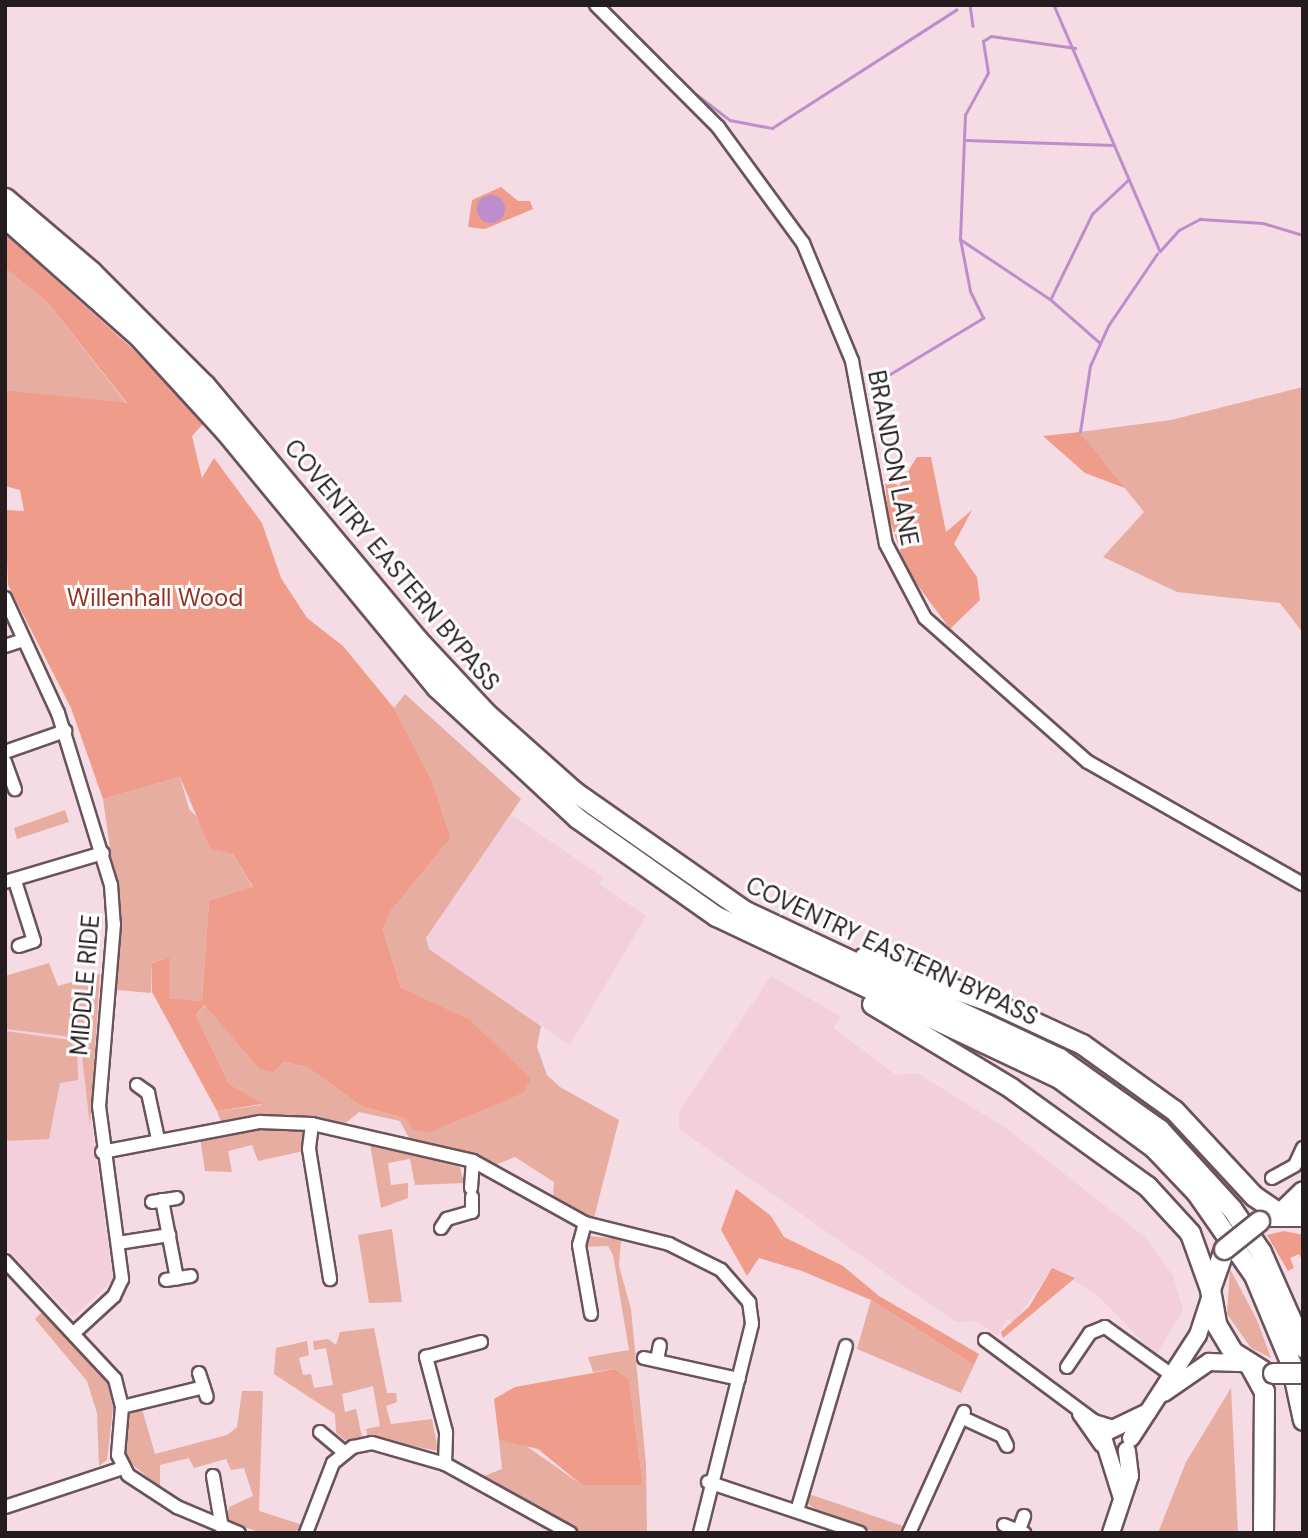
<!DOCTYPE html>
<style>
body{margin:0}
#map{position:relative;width:1308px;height:1538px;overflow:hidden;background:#f5dbe4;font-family:"DM Sans",sans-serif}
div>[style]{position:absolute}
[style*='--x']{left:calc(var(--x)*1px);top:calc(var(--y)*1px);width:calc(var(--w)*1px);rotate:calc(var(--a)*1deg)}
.built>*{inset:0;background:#f2cfdb}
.green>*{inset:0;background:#e8ada1}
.forest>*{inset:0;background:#f09c8b}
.water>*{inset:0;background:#bd8dcc}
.round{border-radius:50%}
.stream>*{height:2.5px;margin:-1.25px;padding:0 1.25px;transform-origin:1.25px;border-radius:1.25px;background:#bd8dcc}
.roads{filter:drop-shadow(2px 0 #6a545c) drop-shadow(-2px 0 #6a545c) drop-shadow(0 2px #6a545c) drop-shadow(0 -2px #6a545c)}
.minor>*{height:12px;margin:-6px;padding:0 6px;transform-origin:6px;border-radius:6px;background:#fff}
.major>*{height:16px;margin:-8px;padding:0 8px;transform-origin:8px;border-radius:8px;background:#fff}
.highway>*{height:19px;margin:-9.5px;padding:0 9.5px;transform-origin:9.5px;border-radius:9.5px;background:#fff}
.bridges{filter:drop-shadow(2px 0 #6a545c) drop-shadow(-2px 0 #6a545c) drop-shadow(0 2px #6a545c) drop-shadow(0 -2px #6a545c)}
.highway-bridge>*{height:19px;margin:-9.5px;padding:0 9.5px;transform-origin:9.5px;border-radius:9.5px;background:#fff}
span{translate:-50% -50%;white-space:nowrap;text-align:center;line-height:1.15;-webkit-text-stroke:6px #fff;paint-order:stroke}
.street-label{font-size:24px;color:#251c1f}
.park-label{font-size:24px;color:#943323}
.frame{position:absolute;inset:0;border:7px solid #251c1f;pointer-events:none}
</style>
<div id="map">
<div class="built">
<div style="clip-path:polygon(510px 814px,603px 877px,599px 884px,646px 916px,570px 1045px,429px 949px,426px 938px)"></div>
<div style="clip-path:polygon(771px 976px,841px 1017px,833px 1028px,896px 1075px,917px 1073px,1007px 1129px,1146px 1238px,1173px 1276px,1183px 1310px,1156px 1355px,1096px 1294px,1052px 1268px,1014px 1323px,1007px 1319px,997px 1336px,977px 1321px,956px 1322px,679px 1129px,679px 1112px)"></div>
<div style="clip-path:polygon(5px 1029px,80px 1038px,113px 1280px,73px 1317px,5px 1247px)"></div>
</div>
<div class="green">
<div style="clip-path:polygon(5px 268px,48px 303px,127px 404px,5px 390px)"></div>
<div style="clip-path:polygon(1303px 387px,1303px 633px,1280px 603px,1177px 592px,1103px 557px,1144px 512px,1080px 432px,1171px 420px)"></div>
<div style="clip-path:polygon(405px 694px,521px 799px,426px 938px,429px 949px,541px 1026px,537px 1047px,547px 1075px,560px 1087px,619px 1120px,594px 1218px,553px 1198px,554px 1182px,515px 1157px,495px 1165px,409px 1138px,400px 1121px,359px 1112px,342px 1126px,283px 1115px,221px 1122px,217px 1111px,262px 1105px,229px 1084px,196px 1015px,206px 1005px,259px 1069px,283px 1062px,307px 1067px,361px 1106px,406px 1119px,412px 1129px,531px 1079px,401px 988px,383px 930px,391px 911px,451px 838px,433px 783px,394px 708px)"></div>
<div style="clip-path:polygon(180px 777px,189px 809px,233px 854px,253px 888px,209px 902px,202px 1001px,168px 998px,170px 957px,152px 963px,151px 993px,117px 990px,118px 904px,103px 799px)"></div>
<div style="clip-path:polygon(65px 810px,69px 822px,17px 839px,14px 828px)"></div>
<div style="clip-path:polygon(49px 963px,58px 986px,100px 974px,90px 1126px,80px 1038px,5px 1029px,5px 976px)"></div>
<div style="clip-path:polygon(5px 1031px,77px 1041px,78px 1080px,60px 1083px,49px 1139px,5px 1141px)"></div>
<div style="clip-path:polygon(261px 1126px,302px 1128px,304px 1151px,258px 1161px,252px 1145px,228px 1151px,232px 1172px,205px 1171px,200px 1137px)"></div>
<div style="clip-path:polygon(370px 1144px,460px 1167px,464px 1183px,415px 1185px,410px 1159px,388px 1163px,391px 1185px,408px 1183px,408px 1198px,381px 1208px)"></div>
<div style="clip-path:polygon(392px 1229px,402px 1302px,369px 1303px,358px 1235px)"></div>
<div style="clip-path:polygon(589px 1236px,621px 1239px,619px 1266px,631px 1309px,646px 1464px,647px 1533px,581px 1533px,484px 1476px,502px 1469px,499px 1440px,519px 1441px,582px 1485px,643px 1485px,629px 1379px,615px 1369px,593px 1372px,588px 1357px,629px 1350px,613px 1255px,608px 1246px,586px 1247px)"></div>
<div style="clip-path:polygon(1230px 1269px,1257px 1320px,1271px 1358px,1251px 1348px,1227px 1314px)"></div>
<div style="clip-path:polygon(871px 1300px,974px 1365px,961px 1393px,857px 1349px)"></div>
<div style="clip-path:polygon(43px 1311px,108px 1382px,113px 1408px,107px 1460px,99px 1466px,97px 1413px,87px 1381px,35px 1319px)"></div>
<div style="clip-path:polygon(374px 1328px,387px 1393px,396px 1393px,397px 1402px,386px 1406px,391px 1424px,432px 1419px,438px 1451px,368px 1437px,366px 1429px,380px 1426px,373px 1386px,342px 1394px,345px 1412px,356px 1409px,362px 1437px,346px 1441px,336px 1433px,335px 1414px,274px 1374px,276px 1348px,307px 1341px,309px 1355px,299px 1358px,303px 1375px,311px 1374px,314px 1388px,333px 1385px,326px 1348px,314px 1350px,313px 1341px,328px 1339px,336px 1345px,340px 1332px)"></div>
<div style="clip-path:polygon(1231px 1388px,1238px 1533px,1158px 1533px,1186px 1462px)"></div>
<div style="clip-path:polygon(242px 1391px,263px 1391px,259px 1511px,303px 1525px,299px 1533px,262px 1533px,226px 1521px,229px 1507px,253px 1496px,244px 1468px,231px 1470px,226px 1459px,194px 1468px,189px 1458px,160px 1465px,160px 1487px,124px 1458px,125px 1419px,134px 1410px,142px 1409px,155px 1454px,227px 1435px,237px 1427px)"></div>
<div style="clip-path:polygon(809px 1494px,906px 1527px,903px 1533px,878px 1533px,826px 1516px,808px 1504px)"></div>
</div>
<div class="forest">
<div style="clip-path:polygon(501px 187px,518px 201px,530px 201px,533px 209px,485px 229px,468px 227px,472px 200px)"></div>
<div style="clip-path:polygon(5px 234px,135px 351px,204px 423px,192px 436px,202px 478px,214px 458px,262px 523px,281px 578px,307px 618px,343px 646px,394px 708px,433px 783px,451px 838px,391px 911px,383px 930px,401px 988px,470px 1020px,531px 1079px,523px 1093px,430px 1132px,412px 1129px,406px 1119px,361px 1106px,307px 1067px,283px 1062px,273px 1072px,259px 1069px,205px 1005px,196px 1015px,229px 1084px,263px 1104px,217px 1111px,152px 992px,152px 963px,170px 957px,169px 998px,202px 1001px,209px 901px,253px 887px,233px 854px,210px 848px,180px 777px,103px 799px,71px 708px,8px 585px,5px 510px,24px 511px,20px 490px,5px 486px,5px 390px,127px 403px,48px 303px,5px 268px)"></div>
<div style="clip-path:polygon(1080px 432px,1125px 488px,1085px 473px,1043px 436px)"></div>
<div style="clip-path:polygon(917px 457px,931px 457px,946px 532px,972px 510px,954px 544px,977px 577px,980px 600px,950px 629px,907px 571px,888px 515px,885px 479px,899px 486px)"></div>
<div style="clip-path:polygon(736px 1189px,771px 1216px,784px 1237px,843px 1266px,879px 1296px,979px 1354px,974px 1365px,871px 1300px,802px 1271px,759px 1258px,747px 1276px,721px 1230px)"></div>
<div style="clip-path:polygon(1284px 1231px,1303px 1235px,1303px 1262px,1299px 1254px,1290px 1258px,1294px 1268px,1288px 1271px,1267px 1235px)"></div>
<div style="clip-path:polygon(1052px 1268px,1075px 1278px,1003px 1338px,1001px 1332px,1029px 1307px)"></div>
<div style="clip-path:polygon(615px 1369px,629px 1379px,643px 1485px,582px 1485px,538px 1449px,499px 1440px,494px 1399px,515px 1387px)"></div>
</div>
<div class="water">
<div class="round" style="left:477px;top:195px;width:28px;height:28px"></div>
</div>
<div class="stream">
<div style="--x:970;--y:5;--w:21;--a:82"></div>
<div style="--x:1054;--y:5;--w:268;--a:66.7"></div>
<div style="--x:1160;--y:251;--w:28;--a:-48"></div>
<div style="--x:1179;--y:230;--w:24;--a:-28"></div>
<div style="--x:1200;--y:219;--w:63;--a:3.6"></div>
<div style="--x:1263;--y:223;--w:42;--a:16.7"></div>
<div style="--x:696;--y:94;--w:43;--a:37.4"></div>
<div style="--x:730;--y:120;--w:43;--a:10.8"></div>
<div style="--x:772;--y:128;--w:219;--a:-32.7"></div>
<div style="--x:966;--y:140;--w:147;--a:1.9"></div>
<div style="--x:960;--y:239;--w:108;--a:33.7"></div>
<div style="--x:1050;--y:299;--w:67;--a:41.3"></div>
<div style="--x:1051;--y:298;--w:93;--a:-64"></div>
<div style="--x:1092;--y:214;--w:50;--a:-43.4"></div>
<div style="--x:872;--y:385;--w:130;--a:-31.1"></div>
<div style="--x:983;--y:318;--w:30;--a:-116"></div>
<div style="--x:970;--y:291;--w:53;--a:-100.9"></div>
<div style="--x:960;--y:239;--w:124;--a:-87.7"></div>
<div style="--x:965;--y:115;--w:48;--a:-61.3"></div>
<div style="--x:988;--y:73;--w:32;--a:-99"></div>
<div style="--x:983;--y:41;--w:9;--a:-32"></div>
<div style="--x:991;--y:36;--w:85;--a:8.1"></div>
<div style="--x:1080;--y:432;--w:67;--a:-81.4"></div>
<div style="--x:1090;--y:366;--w:44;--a:-65.8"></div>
<div style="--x:1108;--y:326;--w:87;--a:-55.8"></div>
</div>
<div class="roads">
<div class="minor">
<div style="--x:596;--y:5;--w:173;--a:45"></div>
<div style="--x:718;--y:127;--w:144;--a:53.8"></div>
<div style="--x:803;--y:243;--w:128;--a:67.4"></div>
<div style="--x:852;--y:361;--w:186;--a:79.5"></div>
<div style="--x:886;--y:544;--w:84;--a:62.2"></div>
<div style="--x:925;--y:618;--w:217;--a:41.5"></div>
<div style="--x:1088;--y:762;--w:247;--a:29.6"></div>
<div style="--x:5;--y:598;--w:127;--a:65.3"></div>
<div style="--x:58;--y:713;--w:180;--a:72.9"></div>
<div style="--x:111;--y:885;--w:39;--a:86"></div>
<div style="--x:114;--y:924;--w:183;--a:94.7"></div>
<div style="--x:99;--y:1106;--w:175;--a:82.4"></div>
<div style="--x:122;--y:1279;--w:19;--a:115"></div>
<div style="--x:114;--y:1296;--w:53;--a:137.3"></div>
<div style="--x:5;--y:646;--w:20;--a:-18"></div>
<div style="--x:5;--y:752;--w:64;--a:-19.3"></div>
<div style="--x:5;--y:762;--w:29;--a:70"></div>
<div style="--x:15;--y:881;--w:63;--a:72.4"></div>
<div style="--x:34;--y:941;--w:16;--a:162"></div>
<div style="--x:5;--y:882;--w:102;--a:-16.5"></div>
<div style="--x:137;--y:1085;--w:14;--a:36"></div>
<div style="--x:148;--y:1093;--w:47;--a:77.7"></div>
<div style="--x:312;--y:1124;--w:25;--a:97"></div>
<div style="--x:309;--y:1149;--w:132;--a:80.8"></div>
<div style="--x:102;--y:1152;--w:161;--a:-10.8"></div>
<div style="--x:260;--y:1122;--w:52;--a:2.2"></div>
<div style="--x:312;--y:1124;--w:165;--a:12.9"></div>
<div style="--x:473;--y:1161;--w:128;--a:29"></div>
<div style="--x:585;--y:1223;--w:87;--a:14"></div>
<div style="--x:669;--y:1244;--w:58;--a:26.6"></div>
<div style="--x:721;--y:1270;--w:43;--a:48.8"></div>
<div style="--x:749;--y:1302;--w:22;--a:82"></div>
<div style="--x:752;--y:1324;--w:215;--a:104"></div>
<div style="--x:1272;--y:1178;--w:26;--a:-29"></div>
<div style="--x:1295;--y:1165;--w:19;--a:-65"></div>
<div style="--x:471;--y:1188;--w:27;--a:-86"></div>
<div style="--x:162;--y:1200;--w:80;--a:79.2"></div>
<div style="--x:152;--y:1202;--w:25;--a:-9"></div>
<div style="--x:585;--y:1223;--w:23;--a:105"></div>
<div style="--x:579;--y:1245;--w:70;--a:80.1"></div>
<div style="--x:441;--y:1228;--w:11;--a:-56"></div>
<div style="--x:447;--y:1219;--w:26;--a:-16"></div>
<div style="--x:472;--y:1212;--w:15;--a:-90"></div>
<div style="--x:118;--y:1243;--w:52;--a:-8.9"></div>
<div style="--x:5;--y:1261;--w:161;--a:47"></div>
<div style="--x:115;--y:1379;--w:29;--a:76"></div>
<div style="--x:122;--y:1407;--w:48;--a:94.8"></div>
<div style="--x:118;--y:1455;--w:22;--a:63"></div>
<div style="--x:128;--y:1475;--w:59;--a:33.1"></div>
<div style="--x:177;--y:1507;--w:67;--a:22.8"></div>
<div style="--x:166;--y:1280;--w:25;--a:-9"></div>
<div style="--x:985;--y:1340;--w:136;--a:36.6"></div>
<div style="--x:1094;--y:1421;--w:17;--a:17"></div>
<div style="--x:644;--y:1358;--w:97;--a:12.5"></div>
<div style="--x:657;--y:1360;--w:15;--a:-79"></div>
<div style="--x:1067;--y:1367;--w:41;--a:-55.9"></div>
<div style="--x:1090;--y:1333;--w:16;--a:-22"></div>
<div style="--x:1105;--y:1327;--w:79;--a:35.7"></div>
<div style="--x:199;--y:1373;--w:25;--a:72"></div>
<div style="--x:122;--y:1407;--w:84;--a:-13.7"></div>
<div style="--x:1079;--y:1414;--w:38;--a:55"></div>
<div style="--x:963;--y:1418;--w:43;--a:24.8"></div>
<div style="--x:1002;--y:1436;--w:11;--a:63"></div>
<div style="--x:320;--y:1432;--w:31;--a:40"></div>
<div style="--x:445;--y:1464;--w:32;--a:-88"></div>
<div style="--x:446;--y:1432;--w:78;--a:-104.9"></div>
<div style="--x:426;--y:1357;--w:57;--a:-15.3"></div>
<div style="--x:213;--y:1476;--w:53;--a:80.2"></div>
<div style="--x:708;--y:1482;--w:160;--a:18.5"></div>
<div style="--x:5;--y:1507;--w:124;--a:-18.3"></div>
<div style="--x:797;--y:1511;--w:172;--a:-73.5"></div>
<div style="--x:1004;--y:1525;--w:22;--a:22"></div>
<div style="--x:1019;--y:1530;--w:15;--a:-70"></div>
<div style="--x:306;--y:1533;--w:75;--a:-68.9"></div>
<div style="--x:333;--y:1463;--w:26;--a:-39"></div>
<div style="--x:353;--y:1447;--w:19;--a:-12"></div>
<div style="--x:372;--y:1443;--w:76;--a:16"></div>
<div style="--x:445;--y:1464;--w:143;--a:28.9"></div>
<div style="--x:909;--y:1533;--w:133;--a:-65.6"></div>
</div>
<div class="major">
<div style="--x:1164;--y:1393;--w:55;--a:-34.6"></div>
<div style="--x:1209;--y:1362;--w:36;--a:2"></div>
<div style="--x:1131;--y:1438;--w:123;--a:-57"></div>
<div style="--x:1198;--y:1335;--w:38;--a:-72"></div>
<div style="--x:1122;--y:1498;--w:67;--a:-107.4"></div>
<div style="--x:1102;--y:1434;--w:51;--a:-25.6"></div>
<div style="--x:1111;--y:1533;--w:60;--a:-71.6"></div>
<div style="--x:1130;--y:1476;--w:26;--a:-97"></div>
</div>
<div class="highway">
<div style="--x:5;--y:198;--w:113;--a:40.3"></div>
<div style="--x:91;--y:271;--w:161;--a:45"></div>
<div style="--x:205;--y:385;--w:332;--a:50.1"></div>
<div style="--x:418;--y:640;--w:100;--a:47"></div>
<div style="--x:486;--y:713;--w:119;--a:41.6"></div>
<div style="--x:575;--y:792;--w:208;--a:35"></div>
<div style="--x:745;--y:911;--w:347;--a:25.1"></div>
<div style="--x:1059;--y:1058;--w:123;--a:35.4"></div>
<div style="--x:1159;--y:1129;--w:108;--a:47.6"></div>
<div style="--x:1232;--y:1209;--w:52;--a:56"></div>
<div style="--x:1261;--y:1252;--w:104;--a:66.1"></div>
<div style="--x:5;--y:218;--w:181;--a:41.6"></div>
<div style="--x:140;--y:338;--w:126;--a:47.6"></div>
<div style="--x:225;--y:431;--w:332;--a:50.5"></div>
<div style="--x:436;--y:687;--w:192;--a:42.9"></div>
<div style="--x:577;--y:818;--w:170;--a:35.2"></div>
<div style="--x:716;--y:916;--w:379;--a:25.3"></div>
<div style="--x:1059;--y:1078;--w:117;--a:36.3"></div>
<div style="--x:1153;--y:1147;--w:62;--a:46.3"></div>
<div style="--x:1196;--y:1192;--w:101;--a:55.1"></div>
<div style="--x:1254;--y:1275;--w:96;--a:67.4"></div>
<div style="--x:1291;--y:1364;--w:57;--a:77.9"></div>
<div style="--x:864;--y:957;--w:133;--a:19.4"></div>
<div style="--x:989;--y:1001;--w:102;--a:24.8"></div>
<div style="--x:1082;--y:1044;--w:113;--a:35.7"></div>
<div style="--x:1174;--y:1110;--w:117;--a:47.1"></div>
<div style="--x:1254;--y:1196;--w:30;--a:34"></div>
<div style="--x:872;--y:1004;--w:162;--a:31.1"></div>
<div style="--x:1011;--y:1088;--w:168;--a:35.8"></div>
<div style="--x:1147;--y:1186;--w:64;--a:47.5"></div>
<div style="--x:1190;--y:1233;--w:59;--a:70.3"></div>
<div style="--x:1281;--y:1212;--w:30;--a:-44"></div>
<div style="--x:1269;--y:1216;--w:34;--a:0"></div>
<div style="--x:1224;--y:1249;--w:42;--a:109.3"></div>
<div style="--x:1210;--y:1289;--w:36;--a:80"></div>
<div style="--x:1216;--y:1324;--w:33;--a:59"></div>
<div style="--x:1233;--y:1352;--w:34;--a:32"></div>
<div style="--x:1250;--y:1366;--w:29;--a:61"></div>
<div style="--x:1264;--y:1391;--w:142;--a:90.4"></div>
</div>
</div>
<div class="bridges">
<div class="highway-bridge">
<div style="--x:1224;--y:1249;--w:45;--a:-38.7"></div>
<div style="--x:1273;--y:1373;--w:30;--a:0"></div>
</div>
</div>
<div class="street-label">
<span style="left:893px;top:458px;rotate:79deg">BRANDON LANE</span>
<span style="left:392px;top:565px;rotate:50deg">COVENTRY EASTERN BYPASS</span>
<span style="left:892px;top:951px;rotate:25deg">COVENTRY EASTERN BYPASS</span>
<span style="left:85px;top:985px;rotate:-85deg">MIDDLE RIDE</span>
</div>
<div class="park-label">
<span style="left:155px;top:598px">Willenhall Wood</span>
</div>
<div class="frame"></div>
</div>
